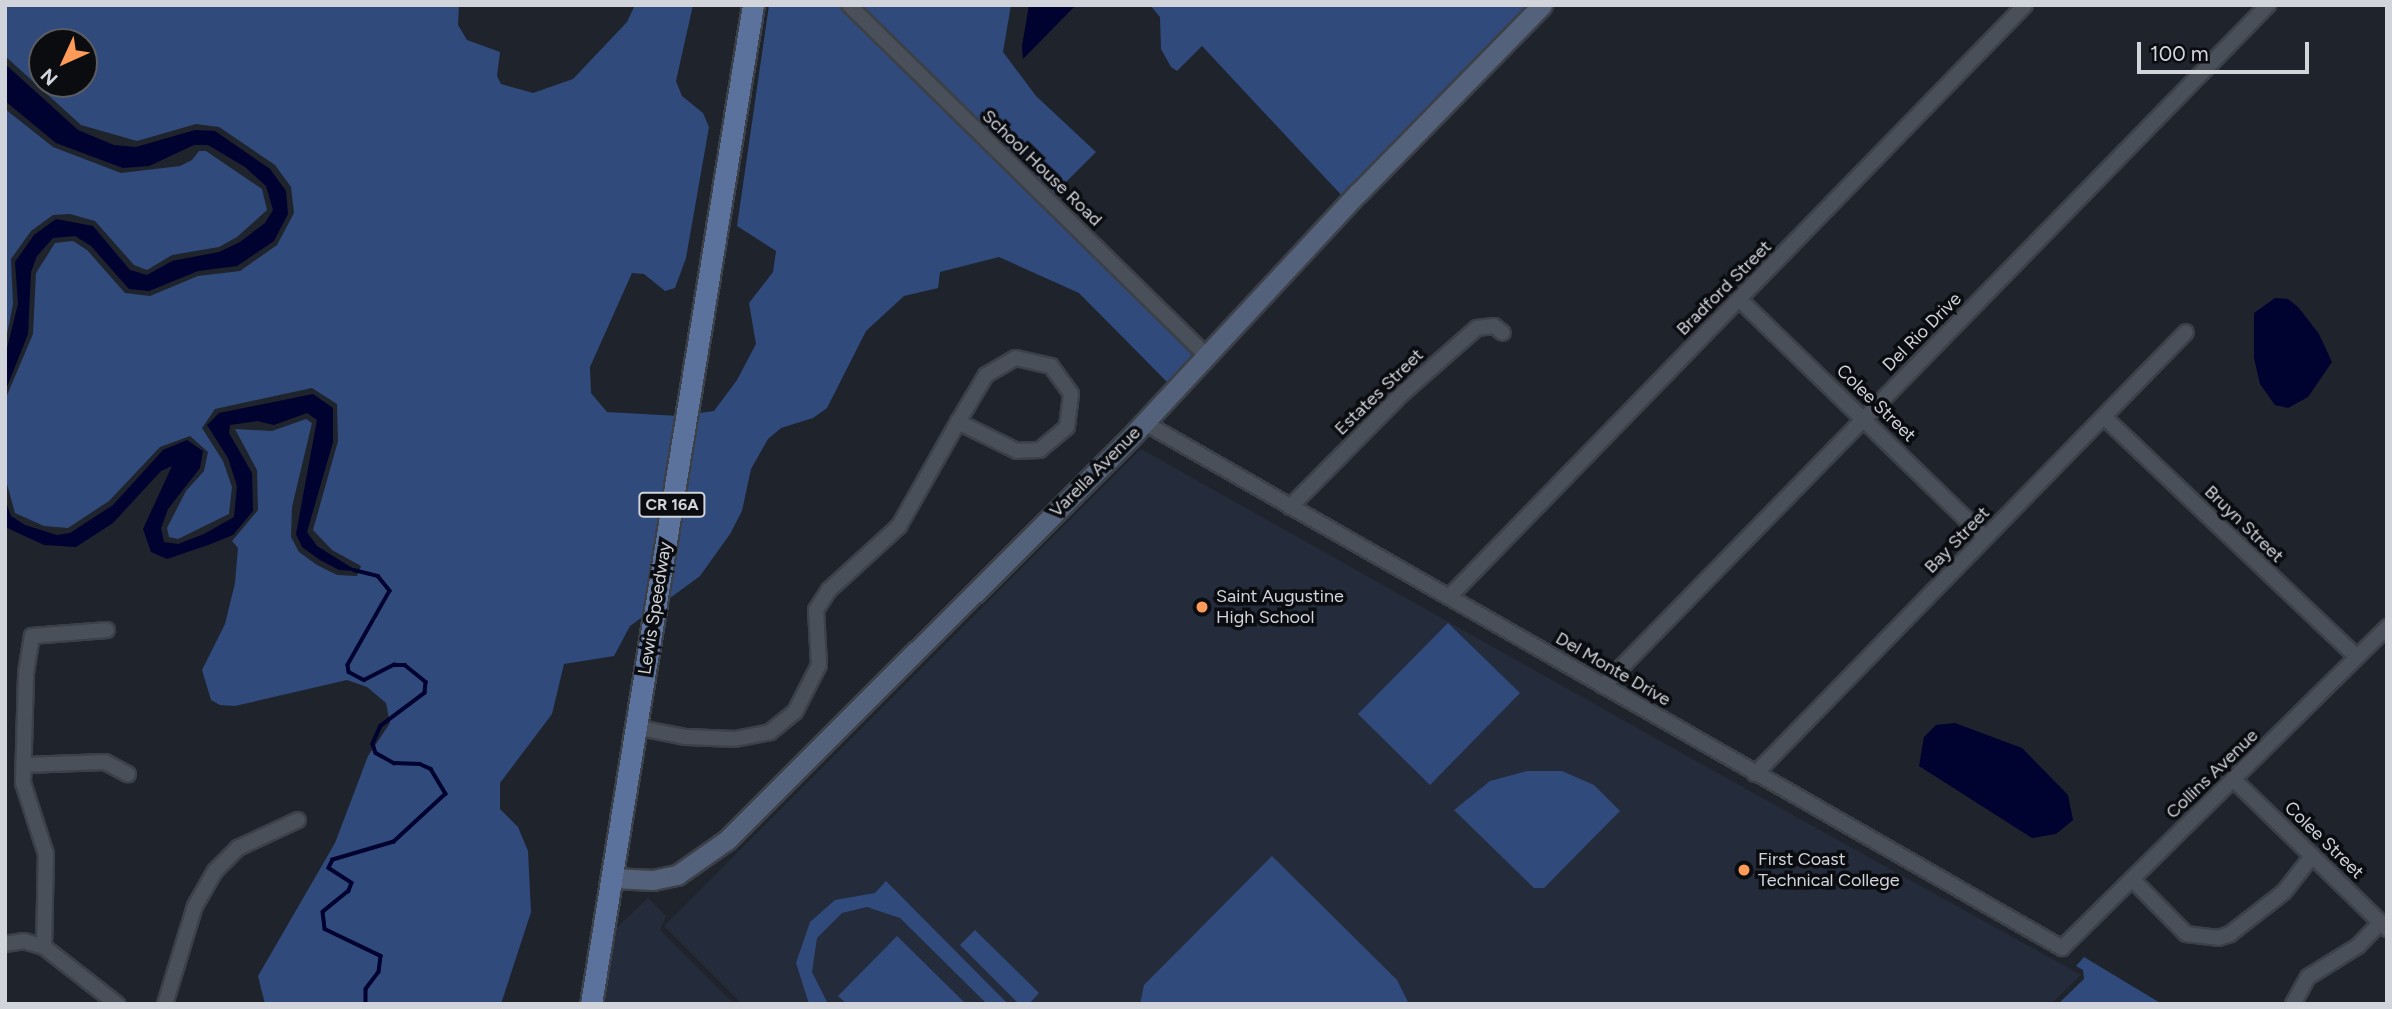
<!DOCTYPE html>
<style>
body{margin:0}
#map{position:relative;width:2392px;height:1009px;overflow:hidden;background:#1e232c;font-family:Figtree,sans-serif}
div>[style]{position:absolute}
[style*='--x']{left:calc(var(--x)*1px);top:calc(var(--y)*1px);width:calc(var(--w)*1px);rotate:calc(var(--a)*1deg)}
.built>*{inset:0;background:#242b3a}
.green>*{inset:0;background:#304a7c}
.water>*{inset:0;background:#000230}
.stream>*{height:3.5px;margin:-1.75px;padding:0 1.75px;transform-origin:1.75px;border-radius:1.75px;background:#000230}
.roads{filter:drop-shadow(2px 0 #3c4048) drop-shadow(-2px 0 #3c4048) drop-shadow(0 2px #3c4048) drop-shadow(0 -2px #3c4048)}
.street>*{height:14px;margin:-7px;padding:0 7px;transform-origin:7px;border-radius:7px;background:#4a505a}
.secondary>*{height:19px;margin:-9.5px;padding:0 9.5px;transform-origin:9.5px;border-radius:9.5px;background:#53617b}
.primary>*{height:21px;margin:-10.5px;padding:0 10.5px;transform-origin:10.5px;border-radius:10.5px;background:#5b729c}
.dots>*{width:19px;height:19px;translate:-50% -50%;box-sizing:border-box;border:4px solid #0a0c10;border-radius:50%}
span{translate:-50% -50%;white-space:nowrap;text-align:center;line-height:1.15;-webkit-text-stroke:7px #0a0c10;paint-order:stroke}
.shield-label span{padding:2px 5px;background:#0a0c10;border:2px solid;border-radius:5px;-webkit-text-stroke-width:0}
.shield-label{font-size:16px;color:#d1d5db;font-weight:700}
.street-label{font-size:18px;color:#d1d5db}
.poi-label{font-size:18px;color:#d1d5db}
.left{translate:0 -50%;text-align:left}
.frame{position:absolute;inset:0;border:7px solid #d1d5db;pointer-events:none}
.north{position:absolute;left:28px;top:28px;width:70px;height:70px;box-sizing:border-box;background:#0a0c10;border:2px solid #5a5c61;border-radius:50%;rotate:225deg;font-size:19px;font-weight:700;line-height:28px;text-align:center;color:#d1d5db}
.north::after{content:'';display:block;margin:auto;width:24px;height:32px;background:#fe9b59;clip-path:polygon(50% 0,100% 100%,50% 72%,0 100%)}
.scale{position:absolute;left:2137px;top:42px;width:172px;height:32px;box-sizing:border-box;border:4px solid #d1d5db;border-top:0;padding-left:9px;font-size:21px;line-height:24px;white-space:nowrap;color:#d1d5db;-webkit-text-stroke:5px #0a0c10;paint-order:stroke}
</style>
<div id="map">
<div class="built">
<div style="clip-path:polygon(1141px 449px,1703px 765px,2081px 975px,2051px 1004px,742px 1004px,664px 926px)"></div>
<div style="clip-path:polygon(648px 898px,666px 916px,660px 930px,734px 1004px,600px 1004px,609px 935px)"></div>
</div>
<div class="green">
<div style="clip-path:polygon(evenodd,5px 5px,459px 5px,458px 25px,467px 40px,500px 52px,497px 76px,501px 84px,533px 93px,573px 79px,627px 22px,635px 5px,693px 5px,676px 81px,682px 96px,703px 113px,709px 127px,686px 258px,675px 288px,665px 291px,644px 274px,632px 273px,590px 367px,591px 393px,607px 412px,679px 416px,648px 613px,630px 626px,614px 656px,564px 664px,552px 714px,500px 783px,500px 809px,518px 827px,528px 851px,531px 912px,501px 1004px,265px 1004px,258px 976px,335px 843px,368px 756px,390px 723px,386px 703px,367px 687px,347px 680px,235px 706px,220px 705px,211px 700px,202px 670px,225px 624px,235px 583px,238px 548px,232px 541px,258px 510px,257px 470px,235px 429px,272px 431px,306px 419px,312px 423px,292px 507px,291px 537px,299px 552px,317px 565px,337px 575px,357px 576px,361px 566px,332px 550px,313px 530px,338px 441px,337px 404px,312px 388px,215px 409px,202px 428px,223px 461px,232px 487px,229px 514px,178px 539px,169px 537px,167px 528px,186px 491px,204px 471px,208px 452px,190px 436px,160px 447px,109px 501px,68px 528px,44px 526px,15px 513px,5px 477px,5px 400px,33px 334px,36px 273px,55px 243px,73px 241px,87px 250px,125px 293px,150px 296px,198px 276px,240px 271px,277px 245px,294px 213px,291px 187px,275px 165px,219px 127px,196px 124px,137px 141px,81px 125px,5px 56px,5px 5px,42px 42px,84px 42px,84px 84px,42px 84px,42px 42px)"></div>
<div style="clip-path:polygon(769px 5px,839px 5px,1197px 360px,1171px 386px,1079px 293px,999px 257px,940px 272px,938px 288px,904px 296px,866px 331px,827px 408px,813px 418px,781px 428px,768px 439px,751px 469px,742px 511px,730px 534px,700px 576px,662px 604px,692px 414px,714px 411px,737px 380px,756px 344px,749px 303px,773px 272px,776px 251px,737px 226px)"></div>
<div style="clip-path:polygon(858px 5px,1011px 5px,1003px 52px,1036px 96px,1096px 152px,1052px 196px)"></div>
<div style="clip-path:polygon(1150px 5px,1534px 5px,1345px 199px,1202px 46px,1177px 71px,1171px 67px,1161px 49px,1160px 17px)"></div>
<div style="clip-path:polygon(5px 109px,53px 147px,121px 173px,180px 166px,192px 160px,199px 151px,206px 151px,262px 189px,267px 210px,237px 237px,219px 247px,172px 255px,147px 270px,134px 265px,95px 221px,70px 214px,53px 215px,31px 231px,11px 259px,13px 304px,5px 344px)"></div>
<div style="clip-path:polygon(1448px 623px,1520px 693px,1430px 785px,1358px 714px)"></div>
<div style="clip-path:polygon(1527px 771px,1562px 771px,1594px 785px,1620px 811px,1544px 888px,1534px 888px,1454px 810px,1490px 781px)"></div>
<div style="clip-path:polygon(1272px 856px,1397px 980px,1409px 1004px,1140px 1004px,1144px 985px)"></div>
<div style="clip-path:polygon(886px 881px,1008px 1004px,987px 1004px,900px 918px,867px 907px,842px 913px,817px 938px,812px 972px,828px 1004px,809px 1004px,796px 963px,810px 922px,835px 900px,875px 893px)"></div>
<div style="clip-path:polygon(975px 930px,1039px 993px,1029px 1004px,1019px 1004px,960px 945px)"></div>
<div style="clip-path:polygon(897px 936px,966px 1004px,847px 1004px,838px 996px)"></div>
<div style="clip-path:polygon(2084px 957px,2162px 1004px,2058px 1004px,2084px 979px,2083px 970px,2076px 966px)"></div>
</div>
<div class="water">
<div style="clip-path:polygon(1029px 5px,1076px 5px,1023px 59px,1022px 46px)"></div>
<div style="clip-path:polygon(5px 64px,78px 130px,114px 145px,136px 147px,195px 130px,215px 131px,270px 169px,286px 191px,288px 214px,274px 241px,237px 266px,198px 271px,149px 291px,129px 289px,91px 246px,75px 236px,53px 238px,37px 256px,31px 272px,28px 334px,5px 392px,5px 356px,18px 304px,15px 262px,34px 235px,56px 219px,93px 226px,130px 270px,147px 275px,172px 261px,219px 252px,240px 242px,265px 223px,273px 210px,266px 186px,245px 167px,208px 145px,194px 145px,149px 166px,123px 168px,56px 143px,5px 101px)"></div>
<div style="clip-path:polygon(2275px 298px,2288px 299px,2298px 307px,2319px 334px,2332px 362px,2308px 397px,2288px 408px,2275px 405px,2260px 384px,2254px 358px,2254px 313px)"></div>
<div style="clip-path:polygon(313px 394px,333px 408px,333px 442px,307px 532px,317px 546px,357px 571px,339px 570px,320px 560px,302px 547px,296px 534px,317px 420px,307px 413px,274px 425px,257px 421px,230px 425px,229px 433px,252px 473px,253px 511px,233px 535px,211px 544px,167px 559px,151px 552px,143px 529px,172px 466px,161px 471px,113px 523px,76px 547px,44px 545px,5px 527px,5px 499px,11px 516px,25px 525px,57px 535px,70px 533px,113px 505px,163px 450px,187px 440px,203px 451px,200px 468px,168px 509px,161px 528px,164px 542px,178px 544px,204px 534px,234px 517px,237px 486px,228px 458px,207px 425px,219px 413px)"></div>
<div style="clip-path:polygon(1955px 723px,2022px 748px,2068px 795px,2073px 820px,2056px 834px,2032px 838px,1919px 766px,1924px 737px,1936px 725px)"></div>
</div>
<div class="stream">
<div style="--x:354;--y:570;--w:25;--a:14"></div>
<div style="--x:378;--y:576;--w:19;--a:51"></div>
<div style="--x:390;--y:591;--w:85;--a:119.6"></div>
<div style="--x:348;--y:665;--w:7;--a:82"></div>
<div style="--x:349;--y:672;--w:17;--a:28"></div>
<div style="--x:364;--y:680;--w:34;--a:-27"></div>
<div style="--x:394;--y:665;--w:11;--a:0"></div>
<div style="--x:405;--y:665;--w:27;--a:39"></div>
<div style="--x:426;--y:682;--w:11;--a:95"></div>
<div style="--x:425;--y:693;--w:55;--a:143.1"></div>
<div style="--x:381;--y:726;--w:20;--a:114"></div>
<div style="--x:373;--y:744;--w:9;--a:72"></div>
<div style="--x:376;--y:753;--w:21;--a:29"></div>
<div style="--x:394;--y:763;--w:26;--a:2"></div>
<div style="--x:420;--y:764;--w:12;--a:24"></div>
<div style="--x:431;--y:769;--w:29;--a:59"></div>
<div style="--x:446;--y:794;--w:71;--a:137.3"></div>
<div style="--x:394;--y:842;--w:64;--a:163.6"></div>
<div style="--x:333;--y:860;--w:9;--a:117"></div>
<div style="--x:329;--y:868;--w:27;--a:33"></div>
<div style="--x:352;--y:883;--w:9;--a:111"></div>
<div style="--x:349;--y:891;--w:33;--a:141"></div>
<div style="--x:323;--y:912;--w:17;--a:83"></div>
<div style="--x:325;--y:929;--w:62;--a:25.7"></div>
<div style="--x:381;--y:956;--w:16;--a:97"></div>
<div style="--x:379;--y:972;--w:21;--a:127"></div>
<div style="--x:366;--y:989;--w:15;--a:90"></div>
</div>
<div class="roads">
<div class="street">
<div style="--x:849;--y:5;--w:503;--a:44.44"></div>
<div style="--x:1739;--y:299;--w:342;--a:44.1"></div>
<div style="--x:1016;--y:358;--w:36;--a:13"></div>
<div style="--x:1051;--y:366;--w:34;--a:54"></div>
<div style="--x:1071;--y:394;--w:33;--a:97"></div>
<div style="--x:1067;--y:427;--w:35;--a:140"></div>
<div style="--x:1040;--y:450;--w:23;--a:178"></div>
<div style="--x:1017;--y:451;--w:66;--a:-153.8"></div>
<div style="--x:958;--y:422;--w:55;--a:-59.2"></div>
<div style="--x:986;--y:375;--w:34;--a:-30"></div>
<div style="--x:2105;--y:418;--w:347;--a:43.5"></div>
<div style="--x:1145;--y:423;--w:1057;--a:29.79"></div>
<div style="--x:2062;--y:948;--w:457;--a:-44.6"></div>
<div style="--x:1290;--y:507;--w:161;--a:-45.3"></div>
<div style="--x:1403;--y:393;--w:98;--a:-41.3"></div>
<div style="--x:1477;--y:328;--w:17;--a:-7"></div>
<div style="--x:1494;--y:326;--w:11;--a:38"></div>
<div style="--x:1449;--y:597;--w:826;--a:-45.78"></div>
<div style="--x:1603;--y:686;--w:952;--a:-45.68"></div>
<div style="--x:635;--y:727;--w:52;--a:11.1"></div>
<div style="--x:686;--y:737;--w:49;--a:2.3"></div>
<div style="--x:735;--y:739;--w:36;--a:-11"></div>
<div style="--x:770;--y:732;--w:32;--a:-39"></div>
<div style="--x:795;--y:712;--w:53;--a:-62.9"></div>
<div style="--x:819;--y:665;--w:55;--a:-93.1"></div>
<div style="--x:816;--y:610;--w:24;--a:-57"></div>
<div style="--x:829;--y:590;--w:95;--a:-42.4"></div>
<div style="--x:899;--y:526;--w:120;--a:-60.4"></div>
<div style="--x:25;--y:765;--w:80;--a:-2.1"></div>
<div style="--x:105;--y:762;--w:26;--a:28"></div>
<div style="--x:1755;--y:774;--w:617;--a:-45.72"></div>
<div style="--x:2233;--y:779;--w:215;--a:44.2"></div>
<div style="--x:2132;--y:879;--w:77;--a:45.5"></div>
<div style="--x:2186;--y:934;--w:32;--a:7"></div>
<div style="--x:2218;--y:938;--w:13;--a:-18"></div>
<div style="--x:2230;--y:934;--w:68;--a:-37.9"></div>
<div style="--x:2284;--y:892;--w:46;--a:-52.1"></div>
<div style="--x:5;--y:944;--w:19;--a:-9"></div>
<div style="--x:24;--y:941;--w:21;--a:17"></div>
<div style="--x:44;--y:947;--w:93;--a:38"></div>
<div style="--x:44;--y:947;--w:93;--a:-88.8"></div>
<div style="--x:46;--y:854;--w:75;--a:-107.9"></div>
<div style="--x:23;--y:783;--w:110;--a:-88.4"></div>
<div style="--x:26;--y:673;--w:37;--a:-81"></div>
<div style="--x:32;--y:636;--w:75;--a:-4.6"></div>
<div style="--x:165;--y:1004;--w:102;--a:-73"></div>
<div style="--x:195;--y:906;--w:40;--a:-60.3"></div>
<div style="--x:215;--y:871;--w:33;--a:-45"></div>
<div style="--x:238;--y:848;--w:66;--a:-25"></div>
<div style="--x:2293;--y:1004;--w:31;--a:-61"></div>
<div style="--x:2308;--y:977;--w:59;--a:-31.8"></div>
<div style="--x:2358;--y:946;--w:32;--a:-46"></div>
</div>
<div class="secondary">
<div style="--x:613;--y:878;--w:40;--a:2.9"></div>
<div style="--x:653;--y:880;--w:25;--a:-12"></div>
<div style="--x:677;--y:875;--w:61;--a:-35"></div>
<div style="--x:727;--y:840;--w:569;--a:-44.93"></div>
<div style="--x:1130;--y:438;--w:335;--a:-47.1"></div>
<div style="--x:1358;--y:193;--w:263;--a:-45.6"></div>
</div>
<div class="primary">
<div style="--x:591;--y:1004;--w:1012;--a:-80.79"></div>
</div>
</div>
<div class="dots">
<div style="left:1202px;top:607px;background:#fe9b59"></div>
<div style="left:1744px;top:870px;background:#fe9b59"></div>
</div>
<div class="shield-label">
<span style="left:672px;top:505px">CR 16A</span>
</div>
<div class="street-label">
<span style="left:1042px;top:168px;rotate:44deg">School House Road</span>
<span style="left:1724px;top:288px;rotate:-45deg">Bradford Street</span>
<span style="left:1922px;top:332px;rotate:-45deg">Del Rio Drive</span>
<span style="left:1379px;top:392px;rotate:-44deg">Estates Street</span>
<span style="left:1876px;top:403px;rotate:44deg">Colee Street</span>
<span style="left:1095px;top:472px;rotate:-45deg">Varella Avenue</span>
<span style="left:2244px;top:524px;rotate:44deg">Bruyn Street</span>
<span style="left:1957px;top:540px;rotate:-46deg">Bay Street</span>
<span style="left:655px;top:608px;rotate:-81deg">Lewis Speedway</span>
<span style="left:1613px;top:669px;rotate:30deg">Del Monte Drive</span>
<span style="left:2212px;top:774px;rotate:-44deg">Collins Avenue</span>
<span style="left:2324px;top:840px;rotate:44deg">Colee Street</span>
</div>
<div class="poi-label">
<span class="left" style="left:1216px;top:607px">Saint Augustine<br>High School</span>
<span class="left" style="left:1758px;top:870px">First Coast<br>Technical College</span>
</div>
<div class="frame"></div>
<div class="north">N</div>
<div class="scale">100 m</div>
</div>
